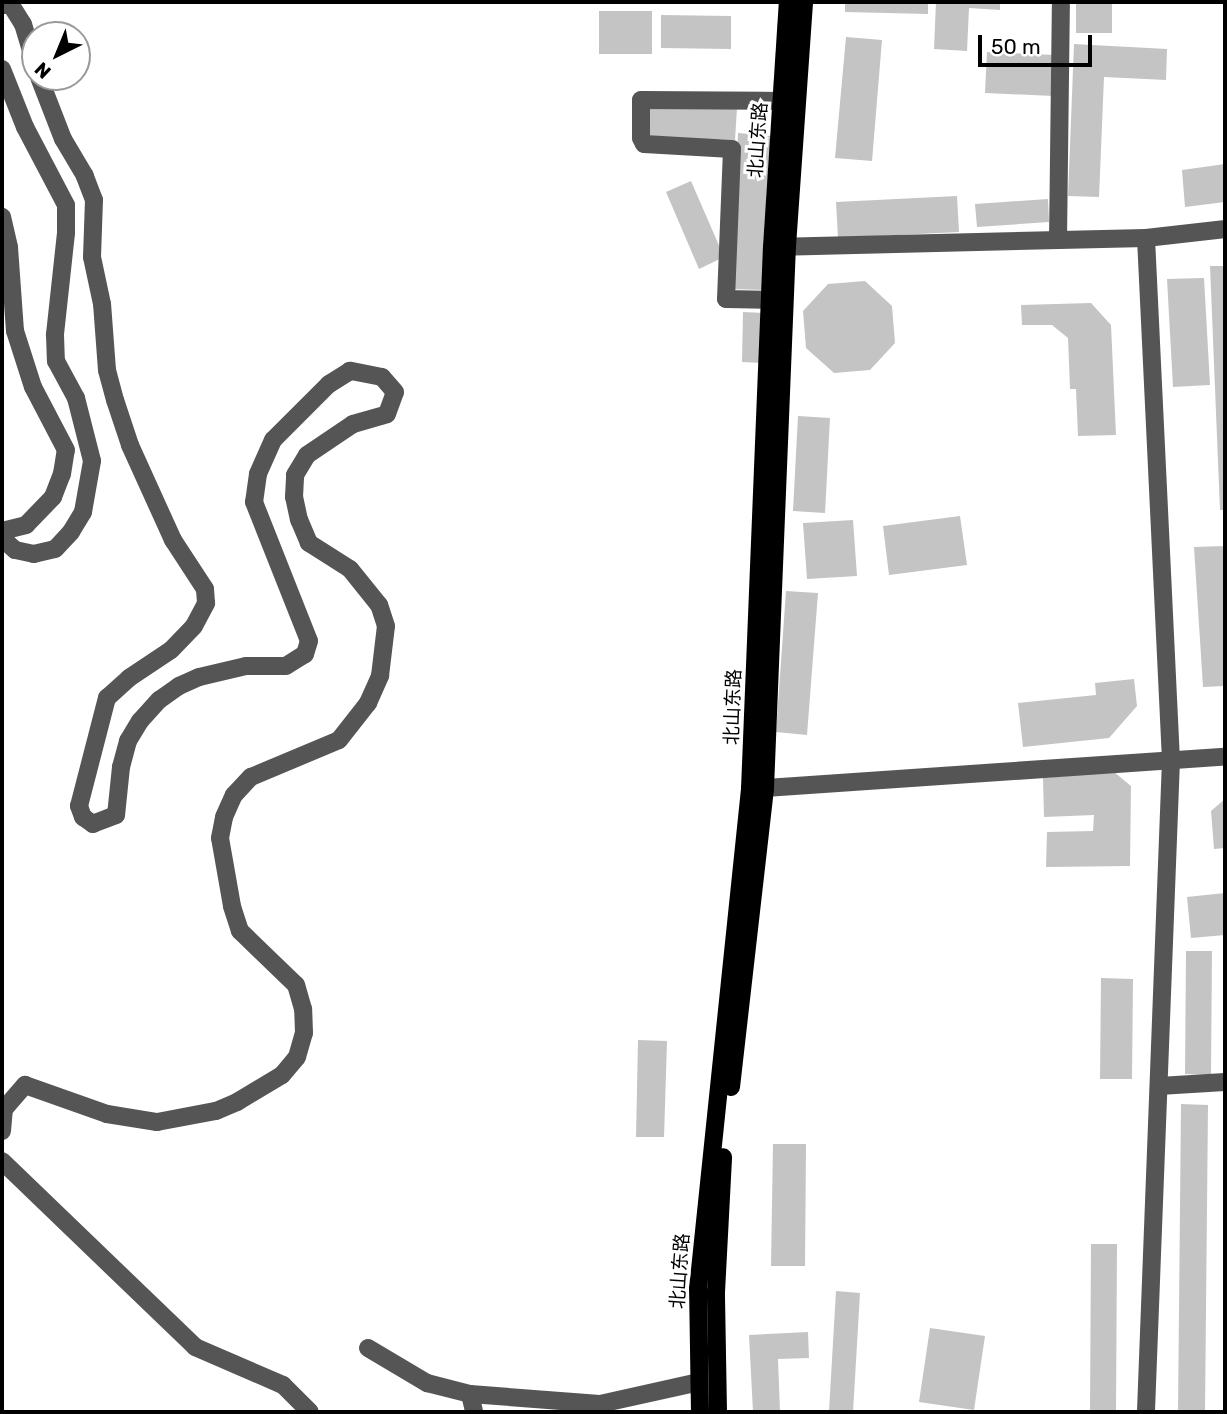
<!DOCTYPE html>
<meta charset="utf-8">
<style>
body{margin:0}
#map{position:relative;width:1227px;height:1414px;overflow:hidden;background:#fff;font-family:Rubik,"Noto Sans SC",sans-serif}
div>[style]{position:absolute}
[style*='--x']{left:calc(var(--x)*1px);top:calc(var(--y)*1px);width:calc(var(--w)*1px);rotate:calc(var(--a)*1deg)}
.building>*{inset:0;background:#c4c4c4}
.minor>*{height:18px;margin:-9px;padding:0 9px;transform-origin:9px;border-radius:9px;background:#555}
.major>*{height:18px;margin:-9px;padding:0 9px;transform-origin:9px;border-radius:9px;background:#000}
span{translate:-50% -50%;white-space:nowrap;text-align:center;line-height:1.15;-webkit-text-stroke:6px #fff;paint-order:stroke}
.street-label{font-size:19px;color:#000}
.frame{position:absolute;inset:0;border:4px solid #000;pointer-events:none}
.north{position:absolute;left:21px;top:21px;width:70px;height:70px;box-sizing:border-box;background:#fff;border:2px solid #999;border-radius:50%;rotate:223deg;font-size:19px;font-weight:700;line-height:28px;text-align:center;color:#000}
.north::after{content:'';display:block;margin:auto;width:24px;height:32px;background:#000;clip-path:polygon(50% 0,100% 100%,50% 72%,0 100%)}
.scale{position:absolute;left:978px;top:35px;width:114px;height:32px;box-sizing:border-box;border:4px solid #000;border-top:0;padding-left:9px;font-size:21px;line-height:24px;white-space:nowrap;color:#000;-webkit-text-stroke:5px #fff;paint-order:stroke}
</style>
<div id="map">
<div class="building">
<div style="clip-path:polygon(845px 2px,928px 2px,928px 14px,845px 12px)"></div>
<div style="clip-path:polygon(936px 2px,1000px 2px,1000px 10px,969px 8px,967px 51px,934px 49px)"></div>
<div style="clip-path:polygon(1076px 2px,1112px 2px,1112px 33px,1076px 33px)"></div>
<div style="clip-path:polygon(599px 11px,652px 11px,652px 54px,599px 54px)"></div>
<div style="clip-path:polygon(661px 15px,731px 16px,731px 49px,661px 48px)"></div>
<div style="clip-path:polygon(846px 37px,882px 40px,872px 161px,835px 158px)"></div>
<div style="clip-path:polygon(1074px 44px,1167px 49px,1166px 80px,1104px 77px,1099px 197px,1068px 196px)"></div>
<div style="clip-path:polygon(987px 52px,1055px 55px,1053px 96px,985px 93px)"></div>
<div style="clip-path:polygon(644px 105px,737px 108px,735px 140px,644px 137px)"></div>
<div style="clip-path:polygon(738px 133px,773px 136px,767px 290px,731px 289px)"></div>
<div style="clip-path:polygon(1225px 164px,1225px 202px,1185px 207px,1182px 170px)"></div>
<div style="clip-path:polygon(691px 181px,724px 257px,699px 269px,666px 192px)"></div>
<div style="clip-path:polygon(957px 196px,959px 232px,838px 238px,836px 202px)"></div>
<div style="clip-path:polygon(1048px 199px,1049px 222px,977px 227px,975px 204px)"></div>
<div style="clip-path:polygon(1210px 266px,1225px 266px,1225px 510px,1220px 510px)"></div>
<div style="clip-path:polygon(1204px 278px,1210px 385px,1173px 387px,1167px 279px)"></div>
<div style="clip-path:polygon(865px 281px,892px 306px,895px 343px,870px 370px,834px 373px,806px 348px,803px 311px,828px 284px)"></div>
<div style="clip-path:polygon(1091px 303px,1111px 325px,1116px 435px,1078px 436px,1076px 389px,1070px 389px,1068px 338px,1052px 325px,1022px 325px,1021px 305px)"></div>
<div style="clip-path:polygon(743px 312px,766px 313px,763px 363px,742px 362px)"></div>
<div style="clip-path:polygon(798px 416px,830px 418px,825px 513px,793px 511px)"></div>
<div style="clip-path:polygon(960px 516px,967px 565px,889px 575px,883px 526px)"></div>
<div style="clip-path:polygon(853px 520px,857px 576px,807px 579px,803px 523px)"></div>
<div style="clip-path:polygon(1225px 546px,1225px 686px,1203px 687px,1194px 547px)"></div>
<div style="clip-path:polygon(786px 591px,818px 593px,807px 735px,776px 732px)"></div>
<div style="clip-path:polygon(1134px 679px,1137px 706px,1109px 738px,1023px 747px,1018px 703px,1096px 695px,1095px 683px)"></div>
<div style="clip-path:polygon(1114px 772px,1131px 786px,1130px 866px,1046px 867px,1047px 832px,1093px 831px,1094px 815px,1044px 817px,1043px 778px)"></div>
<div style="clip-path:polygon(1225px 799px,1225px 848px,1214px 849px,1211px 811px)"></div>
<div style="clip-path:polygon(1225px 893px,1225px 935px,1191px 938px,1187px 897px)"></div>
<div style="clip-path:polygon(1186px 951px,1212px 951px,1211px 1075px,1185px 1074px)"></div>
<div style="clip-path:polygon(1101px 978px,1133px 979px,1132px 1079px,1100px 1079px)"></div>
<div style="clip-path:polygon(638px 1040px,667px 1041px,664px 1137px,636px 1137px)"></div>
<div style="clip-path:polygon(1181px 1104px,1208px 1105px,1205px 1412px,1178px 1412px)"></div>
<div style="clip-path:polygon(773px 1144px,806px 1144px,805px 1266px,771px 1266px)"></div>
<div style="clip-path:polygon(1091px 1244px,1117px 1244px,1116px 1411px,1090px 1411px)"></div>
<div style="clip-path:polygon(836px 1291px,860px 1293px,853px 1412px,829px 1411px)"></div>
<div style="clip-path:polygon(930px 1328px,985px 1336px,974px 1410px,919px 1402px)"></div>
<div style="clip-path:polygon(808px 1332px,809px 1358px,778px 1359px,780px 1412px,753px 1412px,749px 1335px)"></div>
</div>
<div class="minor">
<div style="--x:2;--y:5;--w:9;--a:0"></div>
<div style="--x:11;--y:5;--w:22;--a:58"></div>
<div style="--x:23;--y:24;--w:42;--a:73.3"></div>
<div style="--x:2;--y:69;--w:62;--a:68.4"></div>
<div style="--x:25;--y:127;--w:88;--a:62.3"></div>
<div style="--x:66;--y:205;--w:28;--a:90"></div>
<div style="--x:66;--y:233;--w:103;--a:96.2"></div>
<div style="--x:55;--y:335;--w:26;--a:88"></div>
<div style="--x:56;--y:361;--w:42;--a:61.6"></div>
<div style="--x:76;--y:398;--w:65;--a:75.7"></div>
<div style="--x:92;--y:461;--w:52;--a:100"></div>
<div style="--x:83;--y:512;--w:23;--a:121"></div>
<div style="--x:71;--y:532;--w:23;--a:133"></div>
<div style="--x:55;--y:549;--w:22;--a:167"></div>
<div style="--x:34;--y:554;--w:19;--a:-168"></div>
<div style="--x:15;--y:550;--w:13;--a:-138"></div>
<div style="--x:5;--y:541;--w:11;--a:-85"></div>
<div style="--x:6;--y:530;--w:21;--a:-14"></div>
<div style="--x:26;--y:525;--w:39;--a:-46"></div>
<div style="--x:53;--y:497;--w:25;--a:-69"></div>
<div style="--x:62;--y:474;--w:24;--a:-81"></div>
<div style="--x:66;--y:450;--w:71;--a:-117.6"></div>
<div style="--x:33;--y:387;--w:59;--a:-107.8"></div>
<div style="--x:15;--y:331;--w:84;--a:-94.1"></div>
<div style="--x:9;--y:247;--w:31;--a:-103"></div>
<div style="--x:1146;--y:238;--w:523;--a:87.26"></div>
<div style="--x:1171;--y:760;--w:652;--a:92.2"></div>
<div style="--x:1058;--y:240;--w:238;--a:-89.3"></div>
<div style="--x:774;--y:247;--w:372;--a:-1.4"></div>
<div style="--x:1146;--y:238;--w:80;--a:-6.5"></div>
<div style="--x:770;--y:300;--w:44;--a:-178.7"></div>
<div style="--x:726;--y:299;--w:150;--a:-87.7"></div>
<div style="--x:732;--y:149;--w:88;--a:-176.7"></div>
<div style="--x:644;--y:144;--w:7;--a:-117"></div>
<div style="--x:641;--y:138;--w:38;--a:-90"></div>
<div style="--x:641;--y:100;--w:140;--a:0.4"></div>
<div style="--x:750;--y:789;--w:476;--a:-3.9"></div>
<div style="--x:1159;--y:1086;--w:66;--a:-3.5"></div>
<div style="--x:2;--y:1131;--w:22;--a:-85"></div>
<div style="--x:4;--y:1109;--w:32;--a:-49"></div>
<div style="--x:25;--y:1085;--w:87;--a:19.5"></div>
<div style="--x:107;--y:1114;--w:51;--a:9.1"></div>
<div style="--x:157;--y:1122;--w:60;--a:-10.6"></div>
<div style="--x:216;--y:1111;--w:23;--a:-23"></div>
<div style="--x:237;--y:1102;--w:52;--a:-31"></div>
<div style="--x:282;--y:1075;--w:23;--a:-50"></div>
<div style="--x:297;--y:1057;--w:25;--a:-74"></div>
<div style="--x:304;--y:1033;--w:24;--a:-92"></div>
<div style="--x:303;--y:1009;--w:25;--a:-106"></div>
<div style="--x:296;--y:985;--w:78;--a:-136"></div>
<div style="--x:240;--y:931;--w:26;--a:-108"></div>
<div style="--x:232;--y:906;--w:69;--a:-100"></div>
<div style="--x:220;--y:838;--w:21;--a:-79"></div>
<div style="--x:224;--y:817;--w:24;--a:-66"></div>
<div style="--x:234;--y:795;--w:25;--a:-47"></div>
<div style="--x:251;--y:777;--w:95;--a:-22.8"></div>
<div style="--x:339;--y:740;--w:47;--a:-51.9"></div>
<div style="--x:368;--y:703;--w:30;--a:-66"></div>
<div style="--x:380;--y:676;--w:50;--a:-83.2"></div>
<div style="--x:386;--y:626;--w:22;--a:-108"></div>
<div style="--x:379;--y:605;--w:46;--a:-128.9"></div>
<div style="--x:350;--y:569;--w:49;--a:-147.6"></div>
<div style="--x:309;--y:543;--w:25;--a:-113"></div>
<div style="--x:299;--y:520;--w:24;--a:-102"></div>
<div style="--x:294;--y:497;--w:22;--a:-87"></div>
<div style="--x:295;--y:475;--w:23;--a:-59"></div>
<div style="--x:307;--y:455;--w:55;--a:-34"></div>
<div style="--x:353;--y:424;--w:35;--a:-16"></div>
<div style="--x:387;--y:414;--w:23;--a:-70"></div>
<div style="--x:395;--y:392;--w:20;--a:-131"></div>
<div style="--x:382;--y:377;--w:33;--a:-169"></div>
<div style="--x:350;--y:371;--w:25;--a:148"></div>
<div style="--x:329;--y:384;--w:79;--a:135"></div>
<div style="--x:273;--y:440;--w:37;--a:114"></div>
<div style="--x:258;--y:474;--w:28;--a:98"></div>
<div style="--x:254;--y:502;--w:149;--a:68.4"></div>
<div style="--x:309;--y:641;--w:14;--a:107"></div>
<div style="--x:305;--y:654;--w:22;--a:148"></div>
<div style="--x:286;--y:666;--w:40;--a:180"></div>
<div style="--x:246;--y:666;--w:48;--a:166.8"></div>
<div style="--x:199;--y:677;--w:22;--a:156"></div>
<div style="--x:179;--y:686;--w:24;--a:145"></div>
<div style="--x:159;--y:700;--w:28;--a:132"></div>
<div style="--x:140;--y:721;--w:23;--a:121"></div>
<div style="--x:128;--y:741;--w:27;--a:105"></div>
<div style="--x:121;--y:767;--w:48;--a:95.9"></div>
<div style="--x:116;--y:815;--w:25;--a:159"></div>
<div style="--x:93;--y:824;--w:12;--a:-145"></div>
<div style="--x:83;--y:817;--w:12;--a:-110"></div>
<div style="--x:79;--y:806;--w:112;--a:-75.5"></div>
<div style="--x:107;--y:698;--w:30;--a:-42"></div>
<div style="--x:129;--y:678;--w:50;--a:-33.7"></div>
<div style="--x:171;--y:650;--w:33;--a:-46"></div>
<div style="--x:194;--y:626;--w:26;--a:-62"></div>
<div style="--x:206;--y:603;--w:14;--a:-94"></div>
<div style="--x:205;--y:589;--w:59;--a:-123.1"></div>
<div style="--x:173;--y:540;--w:104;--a:-114.4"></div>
<div style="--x:130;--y:445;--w:47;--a:-108.4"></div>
<div style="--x:115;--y:400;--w:31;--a:-105"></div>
<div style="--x:107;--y:370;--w:66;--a:-94.3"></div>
<div style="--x:102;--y:304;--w:48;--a:-102"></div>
<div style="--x:92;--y:257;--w:57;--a:-88"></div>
<div style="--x:94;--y:200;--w:26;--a:-111"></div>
<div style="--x:85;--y:176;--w:43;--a:-120.7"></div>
<div style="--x:63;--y:139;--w:66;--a:-111.2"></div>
<div style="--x:2;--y:1161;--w:268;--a:43.9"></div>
<div style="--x:195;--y:1347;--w:96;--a:23.4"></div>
<div style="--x:283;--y:1385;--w:38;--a:45"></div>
<div style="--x:368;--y:1348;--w:69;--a:30.7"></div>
<div style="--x:427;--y:1383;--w:44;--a:14.3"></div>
<div style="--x:470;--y:1394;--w:130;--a:4.4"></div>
<div style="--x:600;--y:1404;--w:101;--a:-12.5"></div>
<div style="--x:470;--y:1394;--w:18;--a:77"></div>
</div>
<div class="major">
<div style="--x:731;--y:1087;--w:301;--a:-83.5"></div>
<div style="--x:765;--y:788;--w:542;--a:-87.68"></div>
<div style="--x:787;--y:246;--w:245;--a:-86"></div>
<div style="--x:700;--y:1412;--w:123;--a:-90.9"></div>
<div style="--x:698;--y:1289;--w:503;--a:-84.06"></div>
<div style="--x:750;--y:789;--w:542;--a:-87.68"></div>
<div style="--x:772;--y:247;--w:246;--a:-86.3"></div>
<div style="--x:718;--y:1412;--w:120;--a:-91"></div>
<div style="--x:716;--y:1292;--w:135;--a:-87"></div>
</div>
<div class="street-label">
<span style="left:758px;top:140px;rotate:-86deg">北山东路</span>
<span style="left:733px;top:707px;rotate:-88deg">北山东路</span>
<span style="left:680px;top:1271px;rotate:-86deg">北山东路</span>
</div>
<div class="frame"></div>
<div class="north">N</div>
<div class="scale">50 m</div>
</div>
